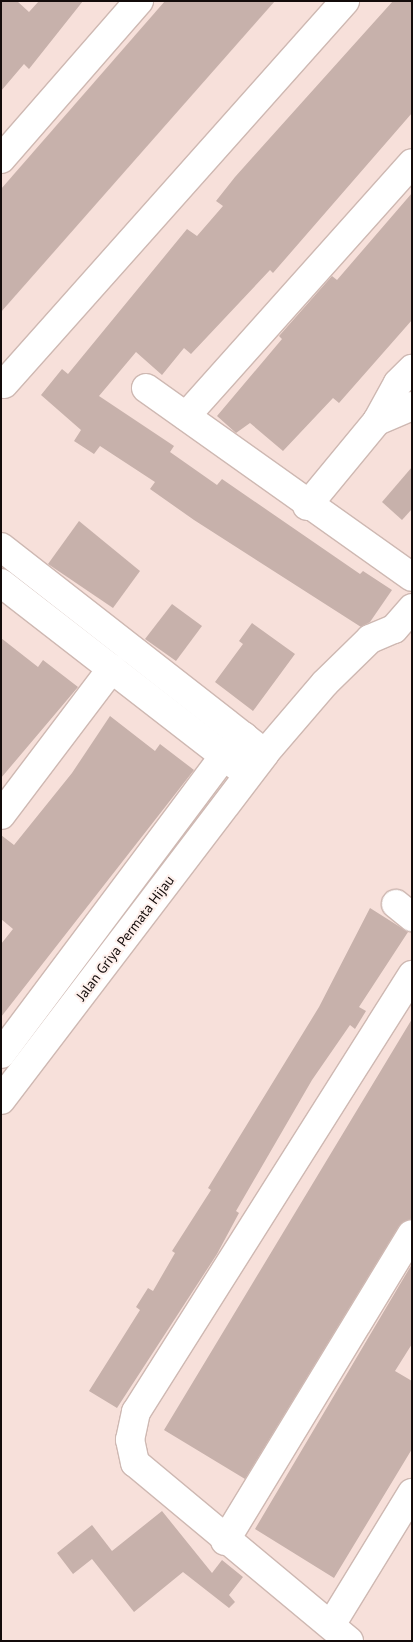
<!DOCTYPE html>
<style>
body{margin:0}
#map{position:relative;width:413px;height:1642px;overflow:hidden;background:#f7e0da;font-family:"PT Sans",sans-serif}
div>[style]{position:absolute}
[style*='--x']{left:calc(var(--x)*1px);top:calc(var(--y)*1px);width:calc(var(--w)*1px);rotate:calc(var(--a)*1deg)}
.building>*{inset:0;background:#c7b1ab}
.roads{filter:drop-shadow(1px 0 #ceb8b2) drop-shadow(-1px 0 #ceb8b2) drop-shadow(0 1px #ceb8b2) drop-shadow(0 -1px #ceb8b2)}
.minor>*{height:28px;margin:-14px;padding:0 14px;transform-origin:14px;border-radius:14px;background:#fff}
span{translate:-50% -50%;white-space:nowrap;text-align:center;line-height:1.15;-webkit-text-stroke:4px #fef0ec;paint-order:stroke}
.street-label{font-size:14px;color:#130b0a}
.frame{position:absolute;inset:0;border:2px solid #130b0a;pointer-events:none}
</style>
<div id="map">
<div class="building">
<div style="clip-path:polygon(1px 1px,17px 1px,29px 12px,39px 1px,83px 1px,29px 69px,24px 64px,1px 91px)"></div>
<div style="clip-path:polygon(165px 1px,275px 1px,1px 312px,1px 189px)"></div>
<div style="clip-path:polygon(393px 1px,412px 1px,412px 113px,273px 273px,270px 270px,191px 354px,184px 348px,162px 375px,136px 352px,99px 396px,174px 446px,170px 452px,217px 485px,222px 479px,360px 574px,363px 571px,392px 590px,370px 622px,361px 627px,194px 520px,150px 489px,155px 482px,100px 446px,94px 454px,74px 441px,81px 430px,41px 395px,62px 369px,68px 374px,187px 229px,197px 236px,223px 206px,216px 201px,235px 177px)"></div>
<div style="clip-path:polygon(412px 193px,412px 320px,339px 403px,333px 398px,283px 451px,250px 423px,236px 433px,217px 416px,282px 339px,279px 336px,332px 276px,337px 280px)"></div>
<div style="clip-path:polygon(412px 467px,412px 509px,402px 520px,382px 502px)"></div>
<div style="clip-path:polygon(79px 521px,140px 571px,113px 608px,48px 564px)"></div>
<div style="clip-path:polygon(172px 604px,202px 626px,176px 661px,145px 639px)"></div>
<div style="clip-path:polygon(252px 623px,295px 654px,253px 711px,215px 682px,243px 644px,239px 641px)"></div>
<div style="clip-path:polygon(1px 638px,38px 667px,43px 660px,78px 687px,1px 778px)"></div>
<div style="clip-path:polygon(110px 716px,155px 751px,160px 744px,194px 770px,1px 1017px,1px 944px,13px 929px,1px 919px,1px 835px,14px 845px,72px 773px)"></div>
<div style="clip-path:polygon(370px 908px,408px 932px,359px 1007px,366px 1011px,355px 1029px,350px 1025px,312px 1080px,236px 1211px,239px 1213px,217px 1254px,117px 1408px,89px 1391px,140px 1310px,136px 1307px,148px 1288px,153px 1291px,175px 1253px,172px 1251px,211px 1190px,208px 1188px,319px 1007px)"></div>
<div style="clip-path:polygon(412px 1019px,412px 1218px,399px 1226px,245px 1479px,164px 1430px)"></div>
<div style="clip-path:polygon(412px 1264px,412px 1344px,395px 1371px,412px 1381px,412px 1449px,334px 1578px,255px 1529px)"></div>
<div style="clip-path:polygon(162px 1511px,212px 1573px,222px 1560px,243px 1577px,229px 1595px,235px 1602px,229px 1608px,183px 1572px,134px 1612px,92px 1559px,73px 1574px,57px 1553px,92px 1525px,112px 1551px)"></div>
</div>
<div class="roads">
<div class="minor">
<div style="--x:1;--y:159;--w:210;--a:-48.9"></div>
<div style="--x:4;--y:384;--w:513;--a:-48.32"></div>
<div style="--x:146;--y:388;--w:326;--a:35.4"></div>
<div style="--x:186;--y:416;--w:339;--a:-48.2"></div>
<div style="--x:377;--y:421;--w:38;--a:-23"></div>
<div style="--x:307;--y:506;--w:110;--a:-50.5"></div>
<div style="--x:377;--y:421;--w:43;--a:-61.1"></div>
<div style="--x:398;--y:383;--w:20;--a:-45"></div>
<div style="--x:1;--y:547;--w:326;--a:38"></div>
<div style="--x:1;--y:583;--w:300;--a:37.8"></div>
<div style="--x:1;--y:815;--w:184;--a:-52.9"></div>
<div style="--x:396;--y:904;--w:21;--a:39"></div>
<div style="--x:1;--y:1054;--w:372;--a:-53.2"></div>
<div style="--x:224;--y:756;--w:28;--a:-44"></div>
<div style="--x:1;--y:1100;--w:436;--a:-52.7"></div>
<div style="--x:265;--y:753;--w:92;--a:-49.4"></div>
<div style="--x:325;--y:683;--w:63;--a:-44.4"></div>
<div style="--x:370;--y:639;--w:26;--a:-23"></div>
<div style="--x:394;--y:629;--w:28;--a:-49"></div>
<div style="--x:225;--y:1541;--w:359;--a:-58.7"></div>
<div style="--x:331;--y:1625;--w:155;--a:-58.5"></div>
<div style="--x:349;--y:1641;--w:278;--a:-140.2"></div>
<div style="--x:135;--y:1463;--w:24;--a:-102"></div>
<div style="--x:130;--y:1440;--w:29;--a:-78"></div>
<div style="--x:136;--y:1412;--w:517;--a:-57.72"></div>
</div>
</div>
<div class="street-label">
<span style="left:125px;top:938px;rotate:-53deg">Jalan Griya Permata Hijau</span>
</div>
<div class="frame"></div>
</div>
